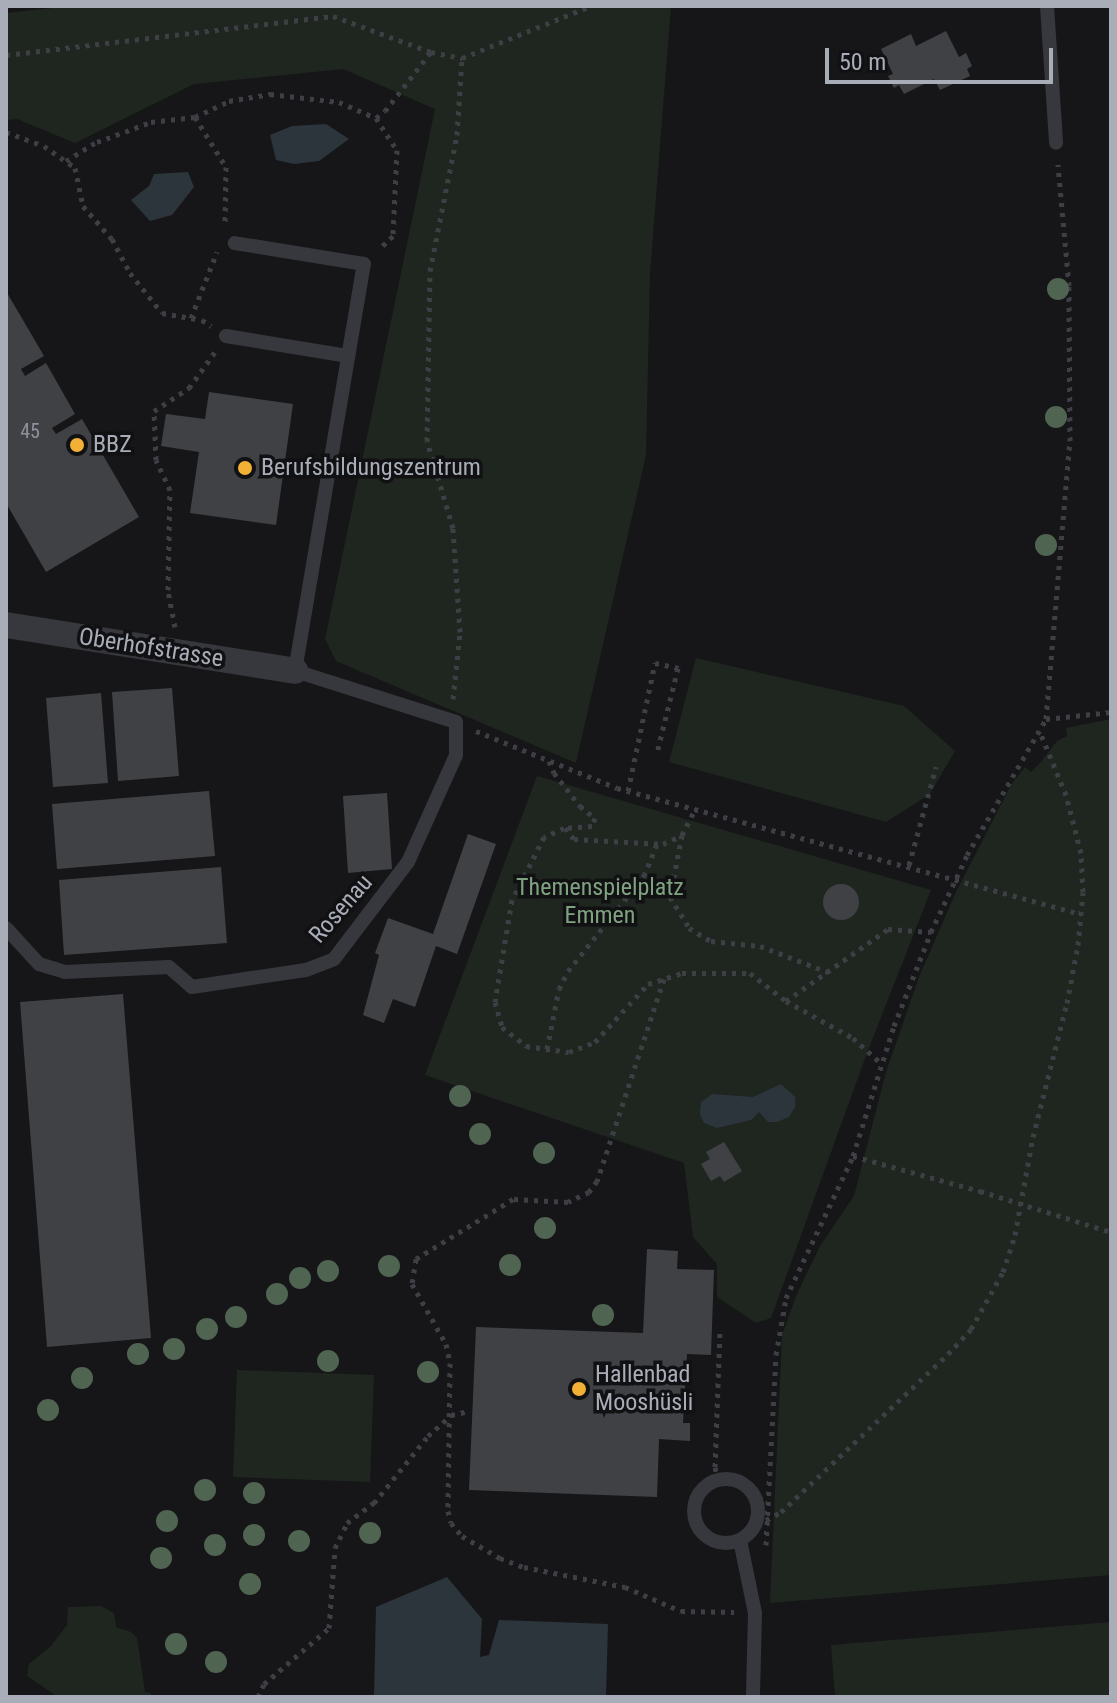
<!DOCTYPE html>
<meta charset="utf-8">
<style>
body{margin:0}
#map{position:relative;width:1117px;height:1703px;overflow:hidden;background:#161618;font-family:"Roboto Condensed",sans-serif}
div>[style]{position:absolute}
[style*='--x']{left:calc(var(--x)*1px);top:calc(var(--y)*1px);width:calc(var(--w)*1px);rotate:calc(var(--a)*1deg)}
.green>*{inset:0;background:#1e261f}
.water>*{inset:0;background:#2c353c}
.building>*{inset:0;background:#404145}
.round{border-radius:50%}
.path>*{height:5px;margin-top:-2.5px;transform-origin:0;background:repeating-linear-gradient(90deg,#3d3f44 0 4px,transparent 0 10px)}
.lane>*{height:14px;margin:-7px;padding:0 7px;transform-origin:7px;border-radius:7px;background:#37383d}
.lane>.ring{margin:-7px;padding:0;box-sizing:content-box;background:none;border:14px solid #37383d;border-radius:50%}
.street>*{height:26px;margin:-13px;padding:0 13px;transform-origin:13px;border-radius:13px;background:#37383d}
.trees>*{width:22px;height:22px;margin:-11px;border-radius:50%;background:#506452}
.dots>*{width:22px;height:22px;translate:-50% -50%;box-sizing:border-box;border:4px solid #111113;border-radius:50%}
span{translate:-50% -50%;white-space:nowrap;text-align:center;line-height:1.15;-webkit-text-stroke:7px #111113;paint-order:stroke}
.number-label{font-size:20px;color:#8e929b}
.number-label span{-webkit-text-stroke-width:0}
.poi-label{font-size:24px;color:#a8adb8}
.left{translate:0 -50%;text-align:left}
.street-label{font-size:24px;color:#a8adb8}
.park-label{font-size:24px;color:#7fa381}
.frame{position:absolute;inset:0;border:8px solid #a8adb8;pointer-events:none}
.scale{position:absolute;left:825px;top:48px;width:228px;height:36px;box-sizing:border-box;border:4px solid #a8adb8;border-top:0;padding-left:10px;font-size:24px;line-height:28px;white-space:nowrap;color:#a8adb8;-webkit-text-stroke:6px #111113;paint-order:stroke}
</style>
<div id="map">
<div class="green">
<div style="clip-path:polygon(71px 6px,671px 6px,650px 273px,646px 455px,576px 763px,336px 661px,325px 639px,435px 109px,343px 69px,194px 84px,75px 143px,17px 119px,6px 120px,6px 13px)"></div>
<div style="clip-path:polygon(696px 658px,904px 706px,955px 751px,930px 794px,886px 822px,669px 762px)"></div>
<div style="clip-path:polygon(1111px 719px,1111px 1575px,770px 1603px,782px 1336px,796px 1296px,820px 1246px,854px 1196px,886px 1072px,919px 977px,956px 892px,1011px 785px,1025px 767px,1031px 772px,1040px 763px,1057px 741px,1067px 736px,1066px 728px)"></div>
<div style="clip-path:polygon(537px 776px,931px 890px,867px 1053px,771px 1318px,756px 1323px,717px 1297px,717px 1264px,693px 1237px,684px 1163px,425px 1075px)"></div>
<div style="clip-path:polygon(237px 1370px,374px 1375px,370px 1482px,233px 1477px)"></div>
<div style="clip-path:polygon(101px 1606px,114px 1613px,116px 1627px,131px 1632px,137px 1638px,145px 1692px,151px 1693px,151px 1697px,58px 1697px,27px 1676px,29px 1664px,51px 1646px,67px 1625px,68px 1607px)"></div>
<div style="clip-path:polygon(1111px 1622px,1111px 1697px,835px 1697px,831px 1645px)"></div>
</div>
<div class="water">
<div style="clip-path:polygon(326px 124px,349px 139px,319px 161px,294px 164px,276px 160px,270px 135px,292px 126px)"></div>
<div style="clip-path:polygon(188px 172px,194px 187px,172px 215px,150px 221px,131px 200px,149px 186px,154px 174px)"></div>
<div style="clip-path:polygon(781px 1084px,795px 1097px,795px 1107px,789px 1117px,777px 1122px,768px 1122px,759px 1112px,751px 1120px,717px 1128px,704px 1123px,700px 1114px,701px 1102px,712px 1094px,753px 1097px)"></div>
<div style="clip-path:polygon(447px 1577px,482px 1619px,480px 1657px,489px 1655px,499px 1620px,608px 1624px,606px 1697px,374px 1697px,376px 1607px)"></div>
</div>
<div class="building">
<div style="clip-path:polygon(946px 31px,959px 57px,966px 53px,972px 66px,967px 69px,970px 76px,940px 90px,934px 79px,904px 94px,899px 85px,894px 88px,888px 76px,893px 74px,881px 49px,911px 34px,916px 46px)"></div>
<div style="clip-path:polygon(6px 291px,44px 356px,21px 369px,25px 376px,46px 363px,75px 414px,52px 428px,56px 434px,82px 419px,139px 517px,46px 572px,6px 503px)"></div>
<div style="clip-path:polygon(209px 392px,293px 404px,276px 525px,190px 513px,199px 452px,161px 446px,166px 414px,205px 419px)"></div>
<div style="clip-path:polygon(172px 688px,179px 776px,118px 781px,112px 692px)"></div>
<div style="clip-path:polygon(101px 693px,108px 783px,53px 787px,46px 698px)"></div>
<div style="clip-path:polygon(209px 791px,215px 856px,57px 869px,52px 804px)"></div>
<div style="clip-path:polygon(387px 793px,392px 869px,348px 873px,343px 796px)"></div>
<div style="clip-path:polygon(468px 834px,496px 844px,457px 954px,436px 946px,415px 1007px,393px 999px,384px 1023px,363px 1015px,379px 955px,375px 953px,388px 918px,433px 934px)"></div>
<div style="clip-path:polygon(221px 867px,227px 943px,64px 955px,59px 880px)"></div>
<div class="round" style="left:823px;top:884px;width:36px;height:36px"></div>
<div style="clip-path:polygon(123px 994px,151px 1338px,47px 1347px,20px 1002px)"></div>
<div style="clip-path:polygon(724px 1142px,742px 1171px,724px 1182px,720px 1176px,711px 1181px,701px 1164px,710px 1159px,706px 1152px)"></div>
<div style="clip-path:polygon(647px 1249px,678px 1251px,677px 1269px,714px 1270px,711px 1355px,687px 1354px,683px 1423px,690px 1423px,690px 1441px,659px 1439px,657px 1497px,469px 1490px,476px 1327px,643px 1333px)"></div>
</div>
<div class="path">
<div style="--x:6;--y:55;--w:329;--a:-6.8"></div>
<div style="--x:333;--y:16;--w:104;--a:20.2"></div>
<div style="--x:431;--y:52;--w:32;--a:11"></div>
<div style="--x:195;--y:117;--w:59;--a:58.2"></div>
<div style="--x:226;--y:167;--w:57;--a:91"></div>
<div style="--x:376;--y:118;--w:38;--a:57"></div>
<div style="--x:397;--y:150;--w:86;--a:92.7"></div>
<div style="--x:393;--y:236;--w:19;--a:137"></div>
<div style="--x:6;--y:132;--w:40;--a:20.2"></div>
<div style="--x:44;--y:146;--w:38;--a:35"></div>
<div style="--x:75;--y:168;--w:39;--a:78"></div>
<div style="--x:83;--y:206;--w:44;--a:48.7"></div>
<div style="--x:112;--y:239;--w:38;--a:62"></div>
<div style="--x:130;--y:273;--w:51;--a:51.3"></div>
<div style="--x:162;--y:313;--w:41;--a:9.9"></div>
<div style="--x:202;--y:320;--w:11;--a:34"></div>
<div style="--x:66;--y:161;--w:36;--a:-32"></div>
<div style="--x:97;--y:142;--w:58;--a:-20.3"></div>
<div style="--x:151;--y:122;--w:44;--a:-6.5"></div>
<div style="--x:195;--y:117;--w:38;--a:-25"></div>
<div style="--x:229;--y:101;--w:42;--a:-9.7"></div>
<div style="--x:270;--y:94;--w:69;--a:6.6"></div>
<div style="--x:339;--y:102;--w:40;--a:23.4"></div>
<div style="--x:376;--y:118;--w:11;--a:-38"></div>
<div style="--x:385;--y:111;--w:75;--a:-52.1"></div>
<div style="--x:191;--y:318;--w:71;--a:-68.5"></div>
<div style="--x:175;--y:627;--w:38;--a:-101"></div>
<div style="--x:168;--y:590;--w:100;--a:-88.9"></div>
<div style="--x:170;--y:490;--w:33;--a:-115"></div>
<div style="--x:156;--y:460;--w:49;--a:-92.3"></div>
<div style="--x:154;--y:411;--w:42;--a:-33.3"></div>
<div style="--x:189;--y:388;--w:44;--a:-54.2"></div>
<div style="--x:453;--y:699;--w:67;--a:-84"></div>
<div style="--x:460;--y:632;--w:104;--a:-93.9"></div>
<div style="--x:453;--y:528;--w:91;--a:-106.6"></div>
<div style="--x:427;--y:441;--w:170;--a:-89"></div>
<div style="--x:430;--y:271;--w:139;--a:-78.8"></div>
<div style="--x:457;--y:135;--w:77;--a:-86.3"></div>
<div style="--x:462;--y:58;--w:139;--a:-22"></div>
<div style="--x:1046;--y:719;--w:65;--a:-6.1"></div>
<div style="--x:476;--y:731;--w:152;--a:22"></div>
<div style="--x:617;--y:788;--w:481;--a:15.2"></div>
<div style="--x:549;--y:761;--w:13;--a:67"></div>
<div style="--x:554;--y:773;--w:42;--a:51.8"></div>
<div style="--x:580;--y:806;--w:19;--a:39"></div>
<div style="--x:595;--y:818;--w:9;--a:111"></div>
<div style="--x:592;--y:826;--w:28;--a:176"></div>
<div style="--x:564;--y:828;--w:22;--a:156"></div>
<div style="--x:544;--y:837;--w:71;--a:116.9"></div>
<div style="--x:512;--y:900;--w:103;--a:99.5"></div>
<div style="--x:495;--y:1002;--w:26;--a:74"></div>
<div style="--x:502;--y:1027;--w:31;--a:38"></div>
<div style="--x:526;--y:1046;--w:43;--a:7.9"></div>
<div style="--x:569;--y:1052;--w:28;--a:-21"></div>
<div style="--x:595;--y:1042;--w:79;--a:-47.6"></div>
<div style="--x:648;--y:984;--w:36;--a:-18"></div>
<div style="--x:682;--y:973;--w:68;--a:0"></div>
<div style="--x:750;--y:973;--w:46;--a:37.9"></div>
<div style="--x:786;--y:1001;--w:77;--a:28.9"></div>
<div style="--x:853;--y:1038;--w:39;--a:42"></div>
<div style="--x:628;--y:791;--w:131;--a:-78.1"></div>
<div style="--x:655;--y:663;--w:24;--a:12"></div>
<div style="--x:678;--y:668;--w:88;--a:103.9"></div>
<div style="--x:565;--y:828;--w:14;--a:51"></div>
<div style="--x:574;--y:839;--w:89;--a:3.2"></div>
<div style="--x:663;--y:844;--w:21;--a:-25"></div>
<div style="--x:682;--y:835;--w:29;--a:-63"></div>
<div style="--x:682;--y:835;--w:63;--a:101"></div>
<div style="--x:670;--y:897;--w:36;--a:58"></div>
<div style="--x:689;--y:928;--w:26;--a:31"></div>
<div style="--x:711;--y:941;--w:49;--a:5.8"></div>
<div style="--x:760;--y:946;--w:73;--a:20.9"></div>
<div style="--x:909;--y:865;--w:102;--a:-74.6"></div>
<div style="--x:664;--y:979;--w:213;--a:108.3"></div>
<div style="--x:597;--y:1181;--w:14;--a:126"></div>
<div style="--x:589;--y:1192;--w:23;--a:155"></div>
<div style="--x:568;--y:1202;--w:55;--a:-176.9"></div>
<div style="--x:513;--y:1199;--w:114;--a:148.3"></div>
<div style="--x:416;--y:1259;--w:25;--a:99"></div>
<div style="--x:412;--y:1284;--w:69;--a:60.5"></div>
<div style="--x:446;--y:1344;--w:19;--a:78"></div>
<div style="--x:450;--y:1363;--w:148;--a:90.8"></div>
<div style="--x:448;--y:1511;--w:12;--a:76"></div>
<div style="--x:451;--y:1523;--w:17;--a:50"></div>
<div style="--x:462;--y:1536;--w:44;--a:30.1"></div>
<div style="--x:500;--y:1558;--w:26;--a:21"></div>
<div style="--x:524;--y:1567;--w:103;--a:11.2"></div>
<div style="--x:625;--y:1587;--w:61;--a:23.2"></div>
<div style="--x:681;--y:1611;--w:53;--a:1.1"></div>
<div style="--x:786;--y:1001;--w:125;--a:-35.2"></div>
<div style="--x:888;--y:929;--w:43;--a:4"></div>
<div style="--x:547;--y:1049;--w:61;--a:-78.7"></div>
<div style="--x:559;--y:989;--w:20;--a:-63"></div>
<div style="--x:568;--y:971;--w:122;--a:-51.3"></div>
<div style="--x:644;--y:876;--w:35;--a:-68"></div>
<div style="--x:853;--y:1156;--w:132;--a:15.4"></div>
<div style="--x:980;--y:1191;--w:137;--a:17.4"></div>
<div style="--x:718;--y:1481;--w:14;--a:-102"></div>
<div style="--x:715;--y:1467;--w:137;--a:-87.9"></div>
<div style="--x:757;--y:1519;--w:9;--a:6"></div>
<div style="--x:766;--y:1520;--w:17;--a:-28"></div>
<div style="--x:781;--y:1512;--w:230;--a:-43.4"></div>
<div style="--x:948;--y:1354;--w:34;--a:-47"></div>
<div style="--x:971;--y:1329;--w:65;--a:-60.7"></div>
<div style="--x:1003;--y:1272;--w:39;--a:-72"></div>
<div style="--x:1015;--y:1235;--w:100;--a:-79.6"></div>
<div style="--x:1033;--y:1137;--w:138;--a:-75.8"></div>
<div style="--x:1067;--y:1003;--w:59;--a:-79.3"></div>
<div style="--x:1078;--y:945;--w:53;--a:-84.6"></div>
<div style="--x:1083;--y:892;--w:39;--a:-93"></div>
<div style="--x:1081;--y:853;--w:60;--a:-104.5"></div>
<div style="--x:1066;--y:795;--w:68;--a:-112.4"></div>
<div style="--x:766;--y:1545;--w:190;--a:-87"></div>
<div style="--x:776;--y:1355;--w:58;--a:-80"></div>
<div style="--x:786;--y:1298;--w:157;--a:-64.7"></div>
<div style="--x:853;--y:1156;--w:136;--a:-72.5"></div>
<div style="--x:894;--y:1026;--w:101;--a:-68.5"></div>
<div style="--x:931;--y:932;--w:85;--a:-64.9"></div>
<div style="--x:967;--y:855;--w:157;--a:-59.8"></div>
<div style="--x:1046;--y:719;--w:279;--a:-85.1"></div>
<div style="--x:1070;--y:441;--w:155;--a:-90.4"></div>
<div style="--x:1069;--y:286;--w:122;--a:-95.2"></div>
<div style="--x:258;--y:1697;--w:14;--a:-65"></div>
<div style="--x:264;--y:1684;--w:86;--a:-40.7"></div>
<div style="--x:329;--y:1628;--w:80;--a:-85.7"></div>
<div style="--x:335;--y:1548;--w:28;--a:-64"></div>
<div style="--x:347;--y:1523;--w:34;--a:-37"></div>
<div style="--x:374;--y:1503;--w:86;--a:-51.1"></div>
<div style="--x:428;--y:1436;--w:31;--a:-42"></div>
<div style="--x:451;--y:1415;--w:19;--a:-12"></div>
</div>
<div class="lane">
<div style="--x:1047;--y:6;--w:137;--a:86.2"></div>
<div style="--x:226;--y:336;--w:124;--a:9.3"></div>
<div style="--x:6;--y:928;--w:49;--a:47.5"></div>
<div style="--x:39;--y:964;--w:27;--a:17"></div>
<div style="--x:65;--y:972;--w:104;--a:-2.8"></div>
<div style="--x:169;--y:967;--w:30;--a:41"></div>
<div style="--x:192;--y:987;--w:115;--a:-8.5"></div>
<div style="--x:306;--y:970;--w:30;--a:-21"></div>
<div style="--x:334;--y:959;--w:122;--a:-52.7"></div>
<div style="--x:408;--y:862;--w:117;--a:-65.8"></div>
<div style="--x:456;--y:755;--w:33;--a:-90"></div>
<div style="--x:456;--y:722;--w:169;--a:-162.4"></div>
<div style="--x:295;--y:671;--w:413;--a:-80.4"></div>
<div style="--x:364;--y:264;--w:131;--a:-170.8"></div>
<div class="ring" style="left:694px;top:1479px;width:50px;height:50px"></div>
<div style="--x:740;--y:1540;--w:75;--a:78.4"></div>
<div style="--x:755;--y:1613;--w:84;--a:91.4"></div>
</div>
<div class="street">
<div style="--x:6;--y:625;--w:293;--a:9"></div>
</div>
<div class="trees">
<div style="left:1058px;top:289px"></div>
<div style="left:1056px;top:417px"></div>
<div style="left:1046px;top:545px"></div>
<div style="left:460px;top:1096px"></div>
<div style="left:480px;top:1134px"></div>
<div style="left:544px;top:1153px"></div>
<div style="left:545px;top:1228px"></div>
<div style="left:510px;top:1265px"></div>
<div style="left:389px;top:1266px"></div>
<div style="left:328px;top:1271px"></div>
<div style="left:300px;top:1278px"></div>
<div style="left:277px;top:1294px"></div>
<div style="left:603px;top:1315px"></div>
<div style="left:236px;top:1317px"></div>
<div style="left:207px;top:1329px"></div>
<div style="left:174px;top:1349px"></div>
<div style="left:138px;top:1354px"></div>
<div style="left:328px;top:1361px"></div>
<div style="left:428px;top:1372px"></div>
<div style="left:82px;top:1378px"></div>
<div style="left:48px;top:1410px"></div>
<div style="left:205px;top:1490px"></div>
<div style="left:254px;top:1493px"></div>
<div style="left:167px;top:1521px"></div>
<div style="left:370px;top:1533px"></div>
<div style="left:254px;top:1535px"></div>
<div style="left:299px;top:1541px"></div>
<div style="left:215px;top:1545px"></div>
<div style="left:161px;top:1558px"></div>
<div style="left:250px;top:1584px"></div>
<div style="left:176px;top:1644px"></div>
<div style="left:216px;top:1662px"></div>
</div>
<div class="dots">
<div style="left:77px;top:445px;background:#f2b134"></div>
<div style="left:245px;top:468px;background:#f2b134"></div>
<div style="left:579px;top:1389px;background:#f2b134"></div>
</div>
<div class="number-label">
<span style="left:30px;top:431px">45</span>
</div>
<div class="poi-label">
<span class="left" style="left:93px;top:445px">BBZ</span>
<span class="left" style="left:261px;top:468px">Berufsbildungszentrum</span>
<span class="left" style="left:595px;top:1389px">Hallenbad<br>Mooshüsli</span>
</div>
<div class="street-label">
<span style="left:151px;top:648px;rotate:9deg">Oberhofstrasse</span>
<span style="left:341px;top:909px;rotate:-49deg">Rosenau</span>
</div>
<div class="park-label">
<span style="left:600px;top:902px">Themenspielplatz<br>Emmen</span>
</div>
<div class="frame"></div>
<div class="scale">50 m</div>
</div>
